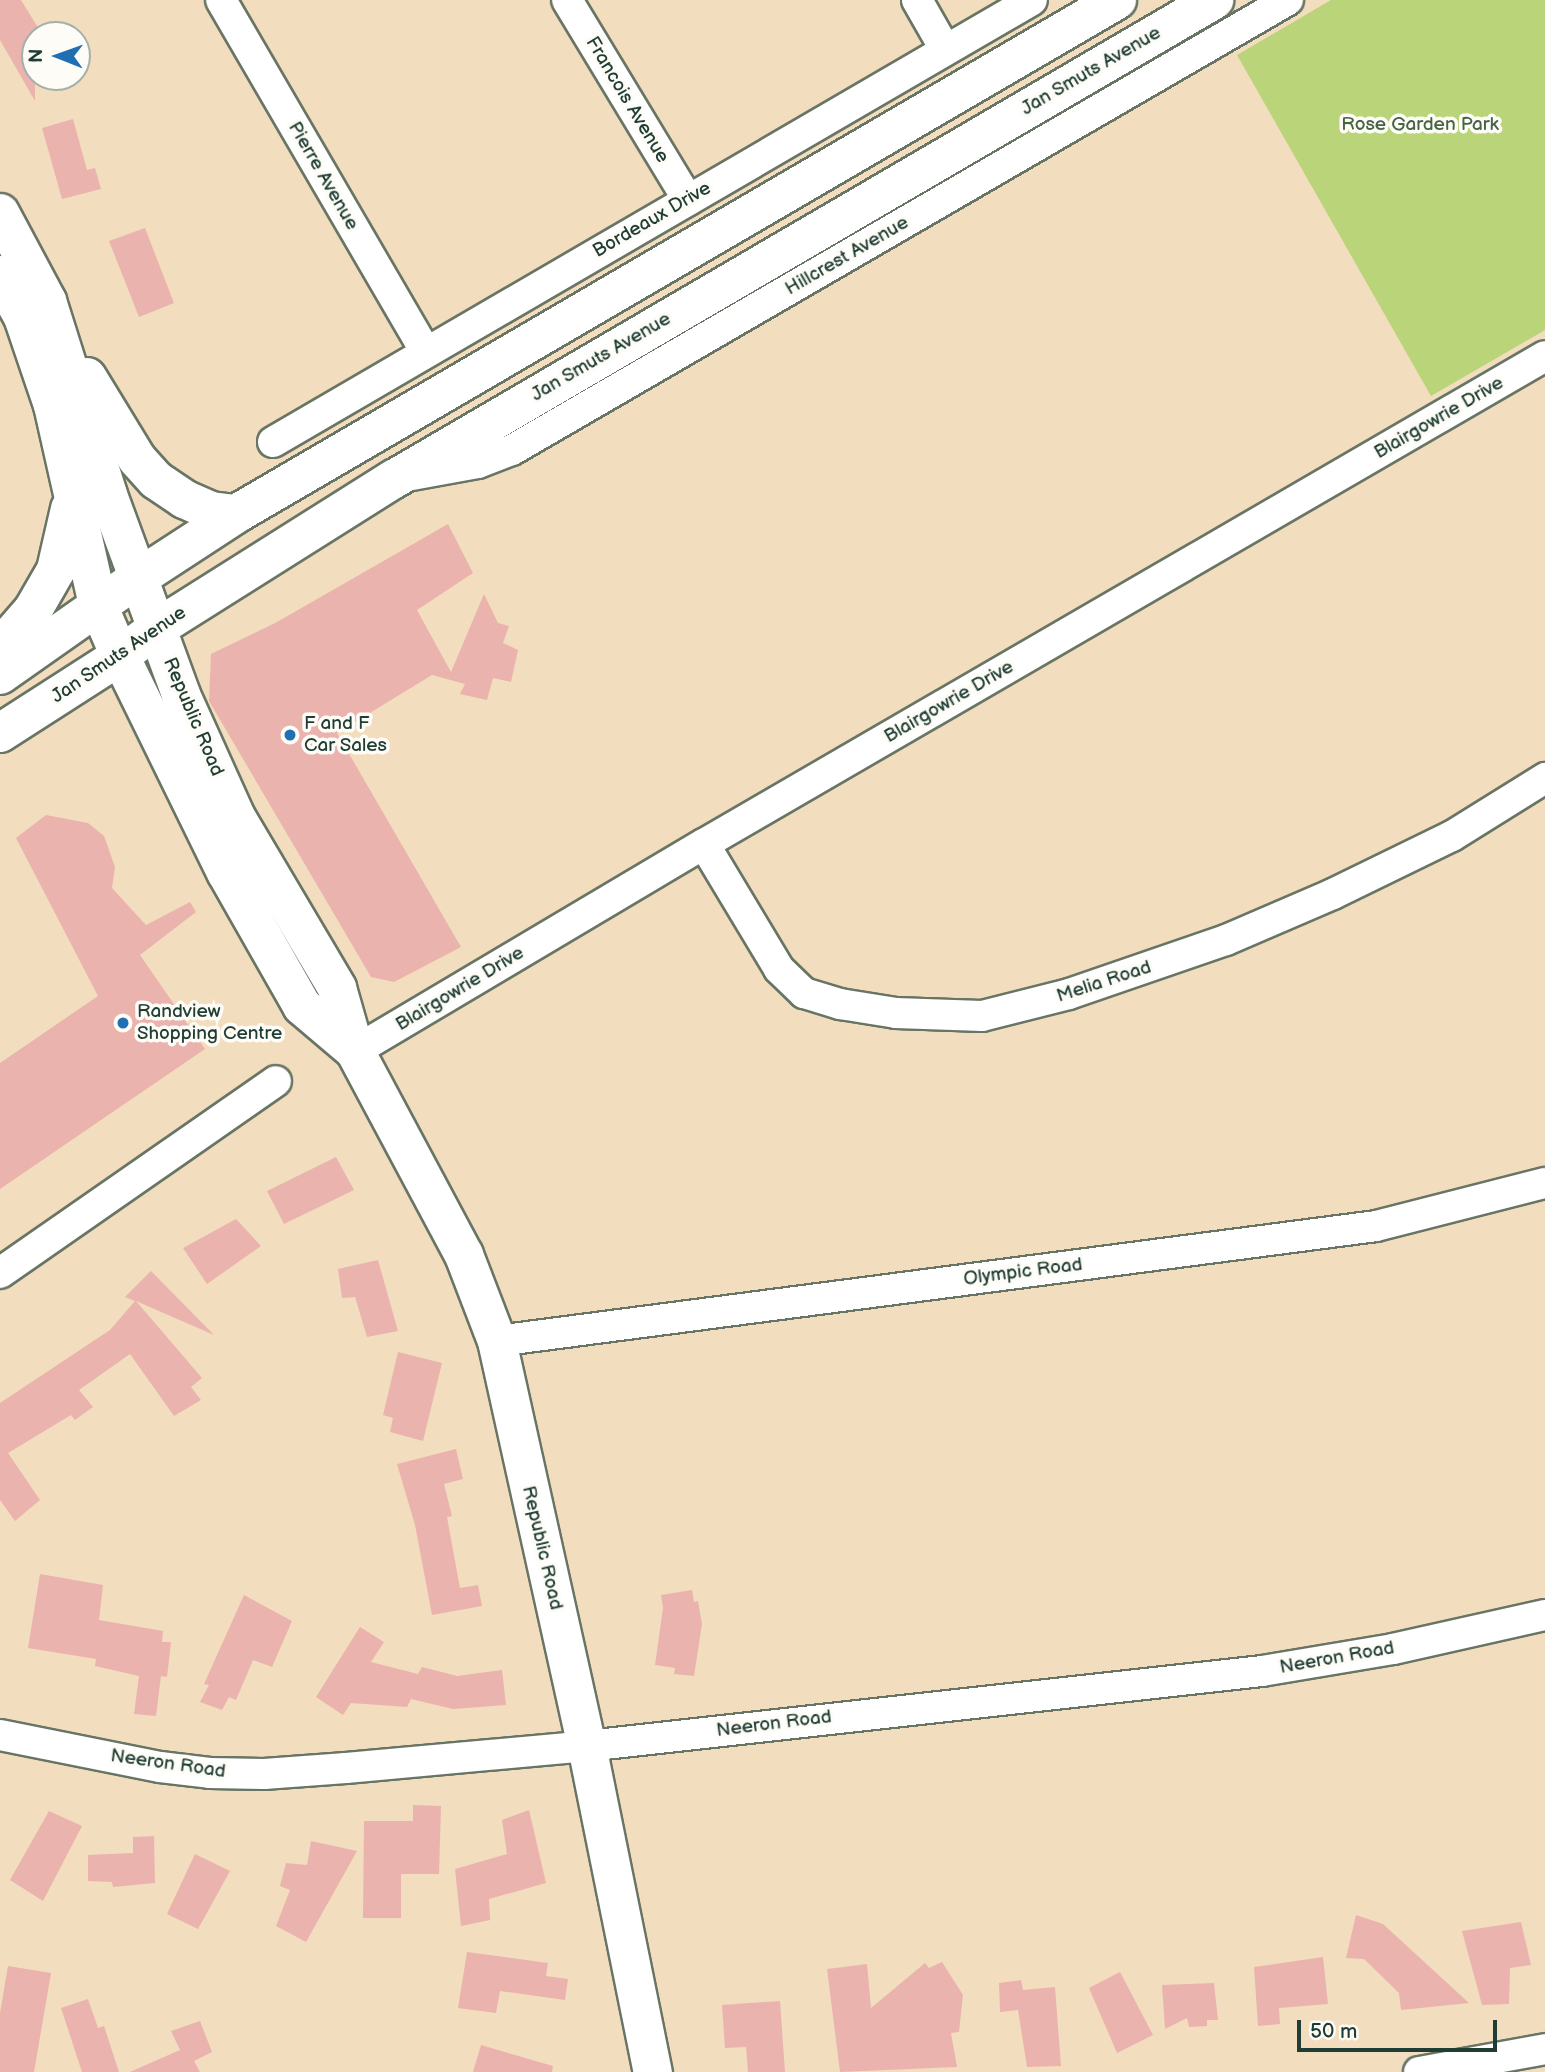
<!DOCTYPE html>
<style>
body{margin:0}
#map{position:relative;width:1545px;height:2072px;overflow:hidden;background:#f2ddbe;font-family:"Balsamiq Sans",sans-serif}
div>[style]{position:absolute}
[style*='--x']{left:calc(var(--x)*1px);top:calc(var(--y)*1px);width:calc(var(--w)*1px);rotate:calc(var(--a)*1deg)}
.green>*{inset:0;background:#b9d479}
.building>*{inset:0;background:#ebb3ae}
.roads{filter:drop-shadow(2px 0 #697564) drop-shadow(-2px 0 #697564) drop-shadow(0 2px #697564) drop-shadow(0 -2px #697564)}
.street>*{height:30px;margin:-15px;padding:0 15px;transform-origin:15px;border-radius:15px;background:#fff}
.secondary>*{height:38px;margin:-19px;padding:0 19px;transform-origin:19px;border-radius:19px;background:#fff}
.dots>*{width:19px;height:19px;translate:-50% -50%;box-sizing:border-box;border:4px solid #fdfcf7;border-radius:50%}
span{translate:-50% -50%;white-space:nowrap;text-align:center;line-height:1.15;-webkit-text-stroke:7px #fdfcf7;paint-order:stroke}
.street-label{font-size:19px;color:#1f3d34}
.park-label{font-size:19px;color:#466345}
.poi-label{font-size:19px;color:#1f3d34}
.left{translate:0 -50%;text-align:left}
.north{position:absolute;left:21px;top:21px;width:70px;height:70px;box-sizing:border-box;background:#fdfcf7;border:2px solid #a4b0a9;border-radius:50%;rotate:271deg;font-size:19px;font-weight:700;line-height:28px;text-align:center;color:#1f3d34}
.north::after{content:'';display:block;margin:auto;width:24px;height:32px;background:#1f6fb2;clip-path:polygon(50% 0,100% 100%,50% 72%,0 100%)}
.scale{position:absolute;left:1297px;top:2020px;width:200px;height:32px;box-sizing:border-box;border:4px solid #1f3d34;border-top:0;padding-left:9px;font-size:21px;line-height:24px;white-space:nowrap;color:#1f3d34;-webkit-text-stroke:5px #fdfcf7;paint-order:stroke}
</style>
<div id="map">
<div class="green">
<div style="clip-path:polygon(1331px 0,1545px 0,1545px 330px,1431px 396px,1237px 55px)"></div>
</div>
<div class="building">
<div style="clip-path:polygon(0 0,21px 0,42px 34px,35px 35px,35px 101px,0 40px)"></div>
<div style="clip-path:polygon(73px 119px,87px 170px,95px 168px,101px 189px,62px 199px,42px 128px)"></div>
<div style="clip-path:polygon(145px 228px,174px 303px,139px 317px,109px 241px)"></div>
<div style="clip-path:polygon(448px 524px,473px 573px,417px 610px,451px 672px,484px 594px,498px 623px,509px 626px,503px 643px,518px 650px,511px 682px,493px 678px,487px 700px,460px 694px,465px 684px,432px 675px,337px 733px,461px 947px,394px 982px,371px 977px,209px 701px,211px 654px,277px 622px)"></div>
<div style="clip-path:polygon(46px 815px,88px 823px,104px 836px,115px 867px,112px 888px,146px 925px,190px 902px,196px 912px,140px 955px,205px 1049px,0 1189px,0 1063px,98px 996px,16px 838px)"></div>
<div style="clip-path:polygon(336px 1157px,354px 1190px,284px 1224px,267px 1191px)"></div>
<div style="clip-path:polygon(236px 1219px,261px 1246px,207px 1284px,183px 1248px)"></div>
<div style="clip-path:polygon(378px 1260px,398px 1331px,367px 1337px,355px 1297px,342px 1298px,338px 1269px)"></div>
<div style="clip-path:polygon(151px 1271px,214px 1335px,136px 1301px,202px 1378px,191px 1387px,201px 1400px,174px 1416px,130px 1354px,79px 1390px,93px 1407px,75px 1420px,71px 1415px,8px 1453px,40px 1500px,15px 1521px,0 1500px,0 1403px,110px 1330px,135px 1301px,125px 1297px)"></div>
<div style="clip-path:polygon(398px 1352px,442px 1363px,423px 1441px,390px 1432px,393px 1418px,383px 1415px)"></div>
<div style="clip-path:polygon(456px 1449px,463px 1479px,444px 1484px,452px 1516px,447px 1517px,460px 1588px,478px 1585px,482px 1606px,432px 1615px,415px 1525px,397px 1464px)"></div>
<div style="clip-path:polygon(40px 1574px,103px 1585px,99px 1620px,163px 1631px,162px 1642px,171px 1642px,167px 1677px,161px 1676px,156px 1716px,134px 1714px,139px 1676px,95px 1666px,96px 1659px,28px 1648px)"></div>
<div style="clip-path:polygon(692px 1590px,694px 1602px,698px 1601px,702px 1624px,694px 1676px,674px 1674px,675px 1668px,655px 1665px,663px 1608px,661px 1595px)"></div>
<div style="clip-path:polygon(244px 1595px,292px 1621px,272px 1667px,253px 1660px,236px 1700px,229px 1697px,222px 1710px,200px 1702px,209px 1685px,204px 1684px)"></div>
<div style="clip-path:polygon(360px 1627px,384px 1642px,371px 1662px,418px 1674px,422px 1667px,457px 1676px,502px 1670px,506px 1705px,453px 1709px,411px 1699px,407px 1707px,351px 1703px,343px 1715px,316px 1697px)"></div>
<div style="clip-path:polygon(413px 1805px,441px 1806px,439px 1874px,401px 1874px,401px 1918px,363px 1918px,364px 1821px,413px 1821px)"></div>
<div style="clip-path:polygon(529px 1810px,546px 1883px,489px 1899px,490px 1920px,461px 1926px,455px 1869px,507px 1854px,502px 1820px)"></div>
<div style="clip-path:polygon(49px 1811px,82px 1826px,43px 1901px,10px 1880px)"></div>
<div style="clip-path:polygon(154px 1836px,155px 1883px,113px 1887px,112px 1882px,88px 1881px,88px 1855px,133px 1853px,133px 1837px)"></div>
<div style="clip-path:polygon(311px 1841px,357px 1851px,306px 1942px,276px 1926px,290px 1890px,280px 1886px,286px 1863px,307px 1865px)"></div>
<div style="clip-path:polygon(195px 1854px,230px 1871px,198px 1929px,167px 1914px)"></div>
<div style="clip-path:polygon(1356px 1915px,1383px 1924px,1469px 2003px,1401px 2010px,1399px 1993px,1364px 1959px,1346px 1958px)"></div>
<div style="clip-path:polygon(1521px 1922px,1531px 1965px,1510px 1968px,1509px 2004px,1482px 2005px,1462px 1931px)"></div>
<div style="clip-path:polygon(467px 1952px,548px 1963px,546px 1976px,568px 1979px,565px 2000px,500px 1991px,496px 2013px,458px 2008px)"></div>
<div style="clip-path:polygon(1323px 1957px,1328px 2004px,1279px 2008px,1280px 2024px,1258px 2026px,1254px 1967px)"></div>
<div style="clip-path:polygon(942px 1962px,963px 1995px,959px 2032px,951px 2033px,957px 2067px,840px 2072px,827px 1969px,867px 1964px,871px 2008px,925px 1963px,929px 1968px)"></div>
<div style="clip-path:polygon(8px 1966px,51px 1973px,34px 2072px,0 2072px,0 2013px)"></div>
<div style="clip-path:polygon(1120px 1972px,1153px 2035px,1117px 2053px,1089px 1988px)"></div>
<div style="clip-path:polygon(1021px 1980px,1023px 1990px,1055px 1987px,1061px 2066px,1027px 2067px,1018px 2010px,1000px 2012px,999px 1983px)"></div>
<div style="clip-path:polygon(1214px 1983px,1218px 2020px,1207px 2020px,1207px 2026px,1189px 2027px,1187px 2018px,1165px 2029px,1162px 1985px)"></div>
<div style="clip-path:polygon(88px 1999px,98px 2028px,104px 2026px,119px 2072px,82px 2072px,61px 2008px)"></div>
<div style="clip-path:polygon(780px 2001px,785px 2072px,748px 2072px,746px 2047px,725px 2048px,722px 2005px)"></div>
<div style="clip-path:polygon(200px 2021px,212px 2052px,194px 2061px,200px 2072px,130px 2072px,180px 2050px,171px 2031px)"></div>
<div style="clip-path:polygon(481px 2045px,553px 2066px,552px 2072px,473px 2072px)"></div>
</div>
<div class="roads">
<div class="street">
<div style="--x:221;--y:0;--w:407;--a:59.8"></div>
<div style="--x:567;--y:0;--w:234;--a:58.8"></div>
<div style="--x:917;--y:0;--w:56;--a:60.3"></div>
<div style="--x:273;--y:442;--w:878;--a:-30.21"></div>
<div style="--x:412;--y:475;--w:67;--a:-10.3"></div>
<div style="--x:478;--y:463;--w:36;--a:-21"></div>
<div style="--x:512;--y:450;--w:897;--a:-30.11"></div>
<div style="--x:704;--y:844;--w:146;--a:59"></div>
<div style="--x:779;--y:969;--w:35;--a:44"></div>
<div style="--x:804;--y:993;--w:38;--a:17"></div>
<div style="--x:840;--y:1004;--w:57;--a:9.1"></div>
<div style="--x:896;--y:1013;--w:86;--a:2"></div>
<div style="--x:982;--y:1016;--w:90;--a:-14.2"></div>
<div style="--x:1069;--y:994;--w:166;--a:-19"></div>
<div style="--x:1226;--y:940;--w:116;--a:-23.3"></div>
<div style="--x:1333;--y:894;--w:132;--a:-26"></div>
<div style="--x:1452;--y:836;--w:110;--a:-31.9"></div>
<div style="--x:355;--y:1051;--w:406;--a:-30.7"></div>
<div style="--x:704;--y:844;--w:972;--a:-30.12"></div>
<div style="--x:0;--y:1273;--w:336;--a:-34.8"></div>
<div style="--x:497;--y:1341;--w:886;--a:-7.45"></div>
<div style="--x:1376;--y:1226;--w:174;--a:-14.3"></div>
<div style="--x:0;--y:1735;--w:163;--a:11.3"></div>
<div style="--x:160;--y:1767;--w:50;--a:6.8"></div>
<div style="--x:210;--y:1773;--w:54;--a:1.1"></div>
<div style="--x:264;--y:1774;--w:82;--a:-4.2"></div>
<div style="--x:346;--y:1768;--w:242;--a:-5.2"></div>
<div style="--x:587;--y:1746;--w:679;--a:-6.34"></div>
<div style="--x:1262;--y:1671;--w:133;--a:-9.5"></div>
<div style="--x:1393;--y:1649;--w:156;--a:-12.6"></div>
<div style="--x:1419;--y:2072;--w:128;--a:-10.3"></div>
</div>
<div class="secondary">
<div style="--x:0;--y:213;--w:100;--a:61.9"></div>
<div style="--x:47;--y:301;--w:203;--a:72.5"></div>
<div style="--x:108;--y:495;--w:213;--a:69.9"></div>
<div style="--x:181;--y:695;--w:134;--a:65.7"></div>
<div style="--x:236;--y:817;--w:199;--a:59.4"></div>
<div style="--x:337;--y:988;--w:66;--a:74.1"></div>
<div style="--x:355;--y:1051;--w:231;--a:61.9"></div>
<div style="--x:464;--y:1255;--w:92;--a:69"></div>
<div style="--x:497;--y:1341;--w:415;--a:77.5"></div>
<div style="--x:587;--y:1746;--w:333;--a:78.6"></div>
<div style="--x:0;--y:275;--w:48;--a:61.3"></div>
<div style="--x:23;--y:317;--w:93;--a:71.2"></div>
<div style="--x:53;--y:405;--w:205;--a:77.3"></div>
<div style="--x:98;--y:605;--w:56;--a:66.7"></div>
<div style="--x:120;--y:656;--w:241;--a:63.9"></div>
<div style="--x:226;--y:872;--w:154;--a:60.4"></div>
<div style="--x:302;--y:1006;--w:70;--a:40.3"></div>
<div style="--x:87;--y:377;--w:96;--a:58.6"></div>
<div style="--x:137;--y:459;--w:28;--a:48"></div>
<div style="--x:156;--y:480;--w:34;--a:34"></div>
<div style="--x:184;--y:499;--w:30;--a:24"></div>
<div style="--x:211;--y:511;--w:25;--a:7"></div>
<div style="--x:0;--y:648;--w:50;--a:-49"></div>
<div style="--x:33;--y:610;--w:46;--a:-60.1"></div>
<div style="--x:56;--y:570;--w:63;--a:-77.1"></div>
<div style="--x:0;--y:675;--w:169;--a:-35.1"></div>
<div style="--x:138;--y:578;--w:117;--a:-33.1"></div>
<div style="--x:236;--y:514;--w:1020;--a:-30.26"></div>
<div style="--x:0;--y:733;--w:143;--a:-32.7"></div>
<div style="--x:120;--y:656;--w:46;--a:-37.1"></div>
<div style="--x:157;--y:628;--w:280;--a:-32.2"></div>
<div style="--x:394;--y:479;--w:950;--a:-30.29"></div>
</div>
</div>
<div class="dots">
<div style="left:290px;top:735px;background:#1f6fb2"></div>
<div style="left:123px;top:1023px;background:#1f6fb2"></div>
</div>
<div class="street-label">
<span style="left:1091px;top:71px;rotate:-30deg">Jan Smuts Avenue</span>
<span style="left:627px;top:100px;rotate:59deg">Francois Avenue</span>
<span style="left:323px;top:176px;rotate:60deg">Pierre Avenue</span>
<span style="left:652px;top:220px;rotate:-30deg">Bordeaux Drive</span>
<span style="left:847px;top:256px;rotate:-30deg">Hillcrest Avenue</span>
<span style="left:601px;top:357px;rotate:-30deg">Jan Smuts Avenue</span>
<span style="left:1439px;top:418px;rotate:-30deg">Blairgowrie Drive</span>
<span style="left:119px;top:655px;rotate:-34deg">Jan Smuts Avenue</span>
<span style="left:949px;top:702px;rotate:-30deg">Blairgowrie Drive</span>
<span style="left:193px;top:717px;rotate:67deg">Republic Road</span>
<span style="left:1104px;top:982px;rotate:-18deg">Melia Road</span>
<span style="left:460px;top:989px;rotate:-31deg">Blairgowrie Drive</span>
<span style="left:1023px;top:1272px;rotate:-7deg">Olympic Road</span>
<span style="left:542px;top:1548px;rotate:77deg">Republic Road</span>
<span style="left:1337px;top:1658px;rotate:-10deg">Neeron Road</span>
<span style="left:774px;top:1724px;rotate:-7deg">Neeron Road</span>
<span style="left:168px;top:1764px;rotate:8deg">Neeron Road</span>
</div>
<div class="park-label">
<span style="left:1420px;top:125px">Rose Garden Park</span>
</div>
<div class="poi-label">
<span class="left" style="left:304px;top:735px">F and F<br>Car Sales</span>
<span class="left" style="left:137px;top:1023px">Randview<br>Shopping Centre</span>
</div>
<div class="north">N</div>
<div class="scale">50 m</div>
</div>
